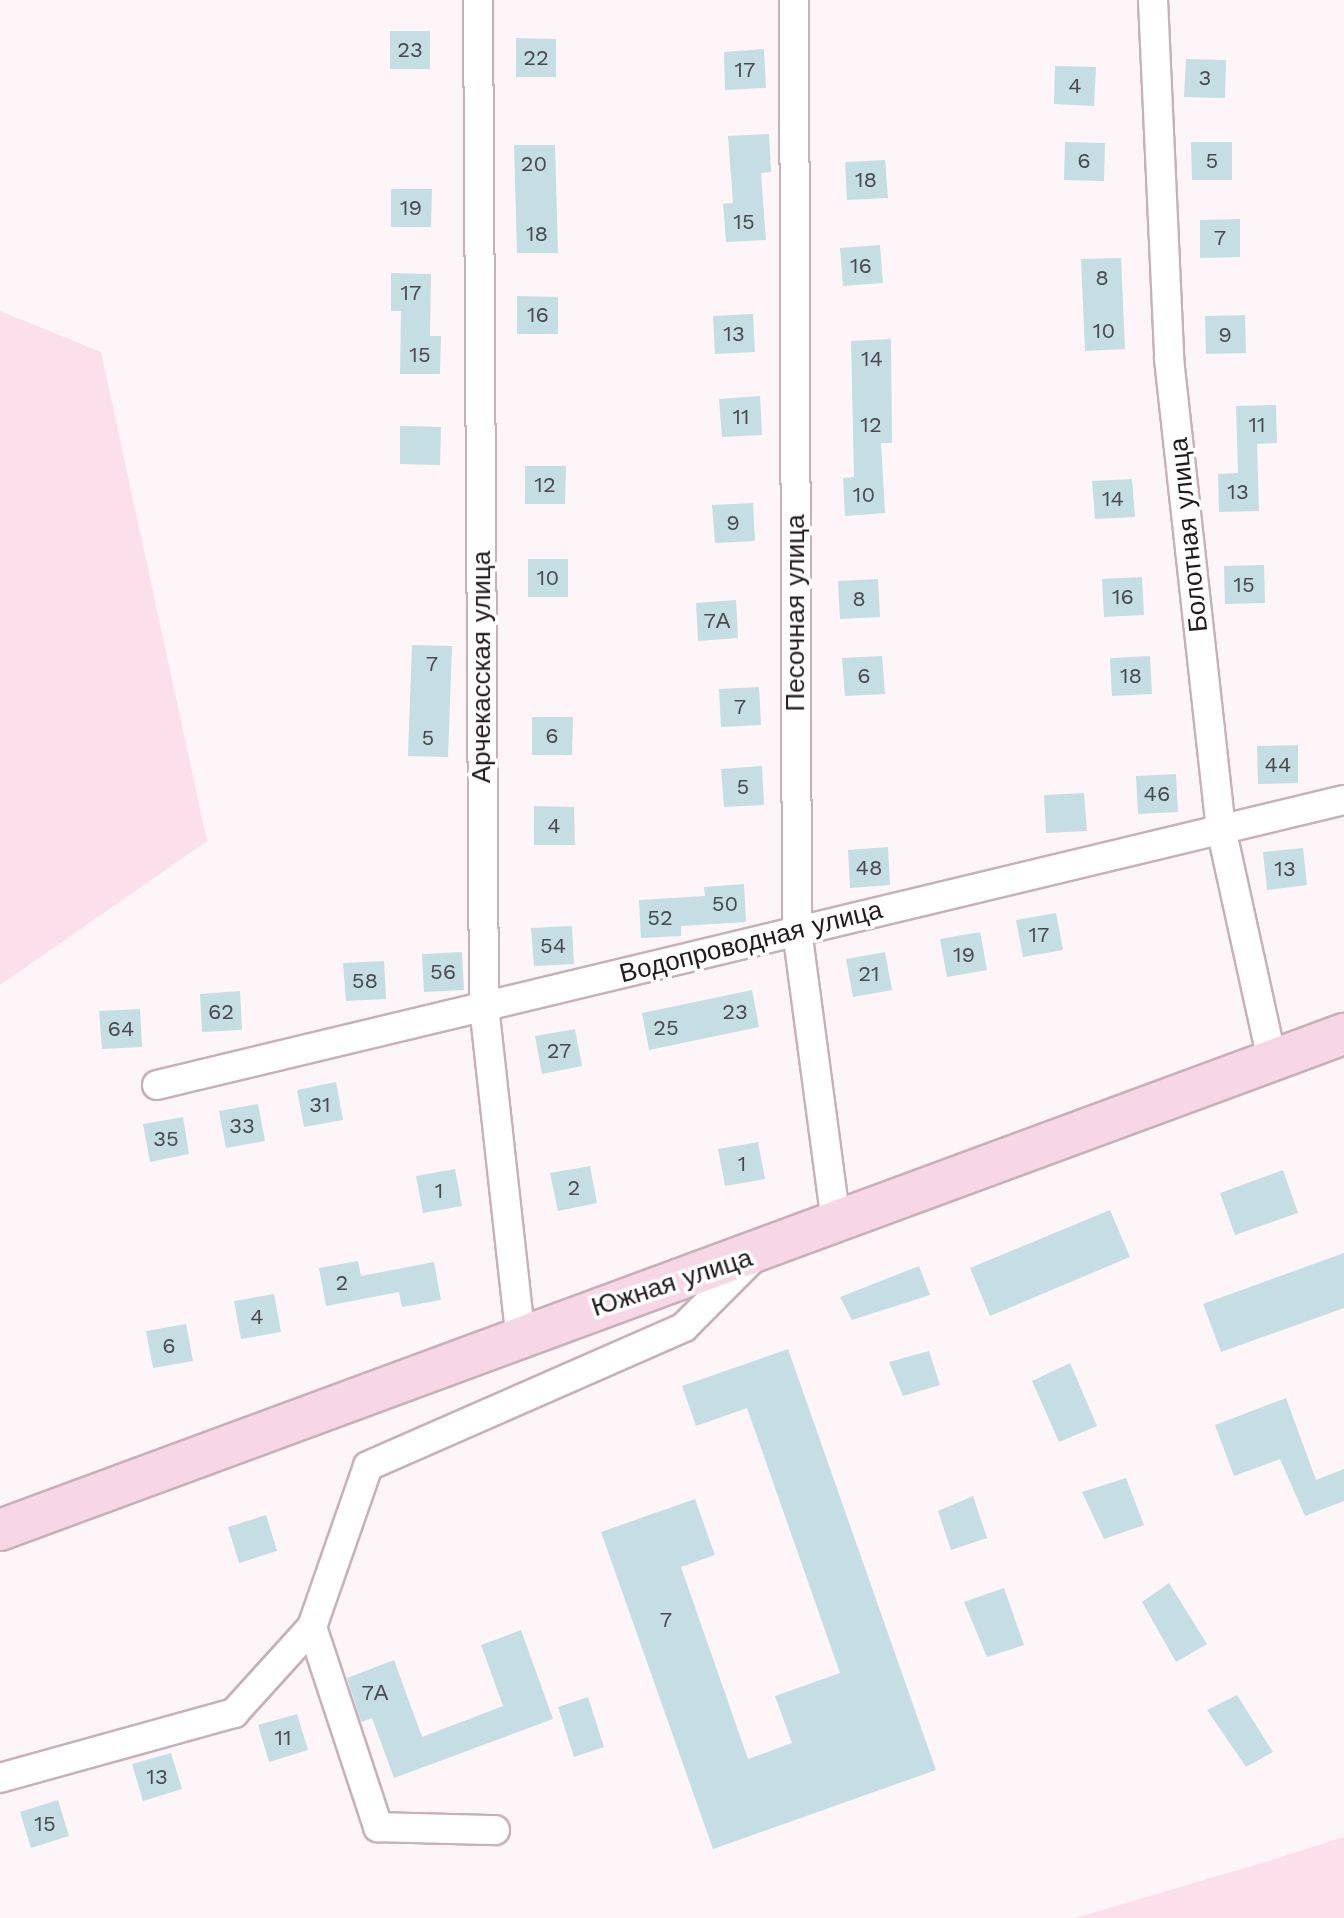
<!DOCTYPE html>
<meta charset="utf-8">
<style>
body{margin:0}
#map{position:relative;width:1344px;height:1918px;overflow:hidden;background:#fef5f8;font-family:"Work Sans",sans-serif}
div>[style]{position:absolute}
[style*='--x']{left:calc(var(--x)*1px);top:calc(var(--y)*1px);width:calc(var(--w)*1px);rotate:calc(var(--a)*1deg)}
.green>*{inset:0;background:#fbdfea}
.building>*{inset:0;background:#c5dee4}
.roads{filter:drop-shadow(2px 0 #c7b0b8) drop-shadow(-2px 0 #c7b0b8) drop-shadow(0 2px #c7b0b8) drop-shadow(0 -2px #c7b0b8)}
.street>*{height:28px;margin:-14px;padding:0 14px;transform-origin:14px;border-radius:14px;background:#fff}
.secondary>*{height:40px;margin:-20px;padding:0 20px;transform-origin:20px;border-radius:20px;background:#f7d6e5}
span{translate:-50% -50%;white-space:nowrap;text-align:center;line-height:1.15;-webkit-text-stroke:7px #fff;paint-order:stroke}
.number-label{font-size:22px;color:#4a4a4e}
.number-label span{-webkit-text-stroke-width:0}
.street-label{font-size:26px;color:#21191c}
</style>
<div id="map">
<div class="green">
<div style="clip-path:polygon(0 311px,101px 352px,207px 841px,0 985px)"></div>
<div style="clip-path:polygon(1344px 1837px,1344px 1918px,1075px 1918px,1275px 1859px)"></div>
</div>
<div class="building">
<div style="clip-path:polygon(390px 31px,430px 31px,430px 69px,390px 69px)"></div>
<div style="clip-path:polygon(516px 38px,556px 39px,556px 77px,516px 77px)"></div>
<div style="clip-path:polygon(764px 49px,766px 88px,725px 90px,724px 52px)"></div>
<div style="clip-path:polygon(1186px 59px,1226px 60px,1225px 98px,1184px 97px)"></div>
<div style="clip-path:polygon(1055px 66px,1096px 67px,1094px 106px,1054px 104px)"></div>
<div style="clip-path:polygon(769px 134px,771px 172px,761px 173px,766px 240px,726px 242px,723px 204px,733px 203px,728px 136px)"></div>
<div style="clip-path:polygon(1065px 142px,1105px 143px,1104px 181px,1064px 180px)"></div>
<div style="clip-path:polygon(1191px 142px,1232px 142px,1232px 180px,1192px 180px)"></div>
<div style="clip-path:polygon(514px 145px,555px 145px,558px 253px,517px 253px)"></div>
<div style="clip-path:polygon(885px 160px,888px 198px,847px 200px,845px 162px)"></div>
<div style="clip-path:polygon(391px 189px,432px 189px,431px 227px,391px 227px)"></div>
<div style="clip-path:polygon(1240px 219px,1240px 257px,1200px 258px,1200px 220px)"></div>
<div style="clip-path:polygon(880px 245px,883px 283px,843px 286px,840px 248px)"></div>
<div style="clip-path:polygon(1121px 258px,1125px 349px,1085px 351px,1081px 259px)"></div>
<div style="clip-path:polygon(391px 273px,431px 274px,430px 336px,441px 336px,440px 374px,400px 374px,401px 311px,391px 311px)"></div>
<div style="clip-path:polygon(517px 296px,558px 297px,558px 334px,517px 334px)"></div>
<div style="clip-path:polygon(753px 314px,755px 352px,715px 354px,713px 316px)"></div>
<div style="clip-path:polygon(1245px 315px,1246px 353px,1206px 354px,1205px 316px)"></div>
<div style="clip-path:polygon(891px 339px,892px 443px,881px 443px,885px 513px,845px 516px,843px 478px,854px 477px,851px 341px)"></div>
<div style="clip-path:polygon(760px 396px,762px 435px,722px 437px,719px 399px)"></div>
<div style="clip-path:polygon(1276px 405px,1277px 443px,1257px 444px,1259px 511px,1219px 512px,1218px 474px,1238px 473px,1236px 406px)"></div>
<div style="clip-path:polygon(400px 426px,441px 427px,440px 465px,400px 464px)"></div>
<div style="clip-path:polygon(525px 466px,566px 466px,565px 504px,525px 504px)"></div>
<div style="clip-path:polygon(1132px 479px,1135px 517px,1095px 519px,1092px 481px)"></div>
<div style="clip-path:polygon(753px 503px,755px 541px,715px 543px,712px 505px)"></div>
<div style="clip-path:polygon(528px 559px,568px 559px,568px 597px,528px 597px)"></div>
<div style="clip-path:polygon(1264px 565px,1265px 603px,1225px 604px,1224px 566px)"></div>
<div style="clip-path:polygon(1142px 577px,1144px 615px,1104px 617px,1102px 579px)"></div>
<div style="clip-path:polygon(878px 579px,880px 617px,840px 619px,838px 581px)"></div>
<div style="clip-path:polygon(736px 600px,738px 638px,698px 641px,696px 603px)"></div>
<div style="clip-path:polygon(412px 645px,452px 646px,448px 757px,408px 756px)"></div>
<div style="clip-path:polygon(882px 656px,885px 694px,845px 696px,842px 658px)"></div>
<div style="clip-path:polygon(1150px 656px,1152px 694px,1112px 696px,1110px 658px)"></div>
<div style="clip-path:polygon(759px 687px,761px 725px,721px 727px,719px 689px)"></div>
<div style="clip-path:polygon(532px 717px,573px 717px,572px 755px,532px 755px)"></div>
<div style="clip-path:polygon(1298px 745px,1298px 783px,1258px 784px,1257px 746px)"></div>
<div style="clip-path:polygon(762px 766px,764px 805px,724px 807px,721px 769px)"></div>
<div style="clip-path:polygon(1176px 774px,1178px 812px,1138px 814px,1136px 776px)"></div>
<div style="clip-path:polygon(1084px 793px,1087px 831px,1046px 833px,1044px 795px)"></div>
<div style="clip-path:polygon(534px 806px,574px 807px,575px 845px,534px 845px)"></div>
<div style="clip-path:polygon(888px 847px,890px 885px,850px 888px,848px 850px)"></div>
<div style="clip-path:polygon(1303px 848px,1307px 885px,1267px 890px,1263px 852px)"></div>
<div style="clip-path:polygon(744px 884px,746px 922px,681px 926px,681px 936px,641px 938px,639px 900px,705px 896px,704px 887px)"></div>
<div style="clip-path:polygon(1056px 913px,1063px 950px,1023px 957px,1016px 920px)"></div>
<div style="clip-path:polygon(572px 926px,574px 964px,534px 966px,531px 928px)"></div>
<div style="clip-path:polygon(980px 932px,987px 970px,947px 977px,940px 939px)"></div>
<div style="clip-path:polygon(462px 952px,464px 990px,424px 992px,422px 954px)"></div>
<div style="clip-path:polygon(885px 952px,892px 990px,853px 997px,846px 959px)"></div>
<div style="clip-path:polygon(384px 961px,386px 999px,346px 1001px,343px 963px)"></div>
<div style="clip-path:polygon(752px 990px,759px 1027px,649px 1050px,642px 1013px)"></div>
<div style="clip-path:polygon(240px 991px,242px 1030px,202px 1032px,200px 994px)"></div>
<div style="clip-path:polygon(140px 1009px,142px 1047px,102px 1049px,99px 1011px)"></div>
<div style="clip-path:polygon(575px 1029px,582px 1066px,542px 1074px,535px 1036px)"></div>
<div style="clip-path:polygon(336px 1082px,343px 1120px,304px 1127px,297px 1090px)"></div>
<div style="clip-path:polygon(258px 1104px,265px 1141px,226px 1148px,219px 1111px)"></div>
<div style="clip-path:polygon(183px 1117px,189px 1154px,150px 1162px,143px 1124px)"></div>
<div style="clip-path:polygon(758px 1142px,765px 1179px,725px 1186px,718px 1149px)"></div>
<div style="clip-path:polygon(590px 1166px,597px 1203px,558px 1211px,550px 1173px)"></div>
<div style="clip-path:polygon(455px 1169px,462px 1206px,423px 1213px,416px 1176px)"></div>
<div style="clip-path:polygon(1283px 1170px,1298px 1213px,1235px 1235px,1220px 1193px)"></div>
<div style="clip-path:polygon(1110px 1210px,1130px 1257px,990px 1316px,970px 1268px)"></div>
<div style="clip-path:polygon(1344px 1253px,1344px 1308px,1221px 1352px,1203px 1304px)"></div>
<div style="clip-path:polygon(358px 1261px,361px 1276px,434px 1262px,441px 1300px,402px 1307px,399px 1292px,326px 1306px,319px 1268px)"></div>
<div style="clip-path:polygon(919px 1266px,930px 1295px,852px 1320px,840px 1297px)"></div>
<div style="clip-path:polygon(274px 1294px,281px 1332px,241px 1339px,234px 1301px)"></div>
<div style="clip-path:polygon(186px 1324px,193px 1361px,153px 1368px,146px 1331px)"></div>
<div style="clip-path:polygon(788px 1349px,936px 1770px,713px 1849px,601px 1532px,695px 1499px,715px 1555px,681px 1567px,748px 1759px,792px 1743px,775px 1696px,840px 1673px,747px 1408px,696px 1426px,682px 1386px)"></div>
<div style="clip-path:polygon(929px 1351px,940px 1385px,903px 1396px,889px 1362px)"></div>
<div style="clip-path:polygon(1070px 1363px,1097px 1426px,1059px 1442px,1032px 1381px)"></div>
<div style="clip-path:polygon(1286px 1398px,1316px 1480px,1344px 1469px,1344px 1501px,1305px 1516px,1280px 1459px,1234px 1476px,1215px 1425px)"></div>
<div style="clip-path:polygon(1126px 1478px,1144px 1525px,1104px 1539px,1082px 1492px)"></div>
<div style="clip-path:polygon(973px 1496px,987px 1538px,951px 1550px,938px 1511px)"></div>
<div style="clip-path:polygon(266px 1515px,277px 1551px,239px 1563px,228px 1527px)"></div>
<div style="clip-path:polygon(1169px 1583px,1207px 1644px,1176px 1662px,1142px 1602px)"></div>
<div style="clip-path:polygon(1004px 1588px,1024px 1645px,987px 1657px,964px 1602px)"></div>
<div style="clip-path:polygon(521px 1630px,553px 1719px,394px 1778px,372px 1718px,361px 1722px,347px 1678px,394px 1660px,422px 1737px,503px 1706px,481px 1645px)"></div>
<div style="clip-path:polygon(1237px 1695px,1273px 1752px,1246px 1767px,1207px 1710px)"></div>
<div style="clip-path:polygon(588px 1697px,604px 1747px,574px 1757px,558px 1707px)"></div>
<div style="clip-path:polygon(297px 1714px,308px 1750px,269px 1762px,258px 1725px)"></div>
<div style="clip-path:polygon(171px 1753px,182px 1789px,143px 1801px,132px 1764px)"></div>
<div style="clip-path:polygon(58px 1800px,69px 1836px,31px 1848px,20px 1812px)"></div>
</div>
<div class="roads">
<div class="street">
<div style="--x:478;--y:0;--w:1006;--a:89.66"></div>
<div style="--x:484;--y:1006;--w:329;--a:83.7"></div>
<div style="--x:794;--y:0;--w:930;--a:89.82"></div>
<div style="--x:797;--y:930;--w:297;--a:82.4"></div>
<div style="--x:1153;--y:0;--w:359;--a:87.4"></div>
<div style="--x:1169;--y:359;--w:472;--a:83.7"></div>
<div style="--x:1221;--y:828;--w:242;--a:77.6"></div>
<div style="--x:157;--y:1085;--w:1221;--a:-13.5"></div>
<div style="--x:312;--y:1627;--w:211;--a:71.7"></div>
<div style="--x:378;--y:1827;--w:117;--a:1.5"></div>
<div style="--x:0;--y:1778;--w:243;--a:-15.5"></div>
<div style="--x:234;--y:1713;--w:116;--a:-47.8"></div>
<div style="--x:312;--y:1627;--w:170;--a:-70.8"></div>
<div style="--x:368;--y:1466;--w:345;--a:-23.7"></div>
<div style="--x:684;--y:1327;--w:98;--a:-45"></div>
</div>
<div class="secondary">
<div style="--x:0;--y:1530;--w:1433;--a:-20.26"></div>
</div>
</div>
<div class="number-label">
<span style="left:410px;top:50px">23</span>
<span style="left:536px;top:58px">22</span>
<span style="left:745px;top:70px">17</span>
<span style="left:1205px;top:78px">3</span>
<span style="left:1075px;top:86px">4</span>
<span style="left:1084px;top:161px">6</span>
<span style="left:1212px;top:161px">5</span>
<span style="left:534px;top:164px">20</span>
<span style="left:866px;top:180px">18</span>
<span style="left:411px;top:208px">19</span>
<span style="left:744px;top:222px">15</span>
<span style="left:537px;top:234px">18</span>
<span style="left:1220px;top:238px">7</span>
<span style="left:861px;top:266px">16</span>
<span style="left:1102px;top:278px">8</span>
<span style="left:411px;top:293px">17</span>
<span style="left:538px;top:315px">16</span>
<span style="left:1104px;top:331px">10</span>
<span style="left:734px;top:334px">13</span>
<span style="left:1225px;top:335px">9</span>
<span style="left:420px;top:355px">15</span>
<span style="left:872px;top:359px">14</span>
<span style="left:741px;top:417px">11</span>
<span style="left:871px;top:425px">12</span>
<span style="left:1257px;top:425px">11</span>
<span style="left:545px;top:485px">12</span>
<span style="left:1238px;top:492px">13</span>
<span style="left:864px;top:495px">10</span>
<span style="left:1113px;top:499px">14</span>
<span style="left:733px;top:523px">9</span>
<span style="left:548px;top:578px">10</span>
<span style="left:1244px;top:585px">15</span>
<span style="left:1123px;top:597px">16</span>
<span style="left:859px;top:599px">8</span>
<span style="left:717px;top:621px">7А</span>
<span style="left:432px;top:664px">7</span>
<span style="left:864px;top:676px">6</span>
<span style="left:1131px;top:676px">18</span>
<span style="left:740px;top:707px">7</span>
<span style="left:552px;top:736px">6</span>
<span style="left:428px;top:738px">5</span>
<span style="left:1278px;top:765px">44</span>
<span style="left:743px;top:787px">5</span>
<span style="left:1157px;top:794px">46</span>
<span style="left:554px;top:826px">4</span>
<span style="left:869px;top:868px">48</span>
<span style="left:1285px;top:869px">13</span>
<span style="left:725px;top:904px">50</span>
<span style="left:660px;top:918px">52</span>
<span style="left:1039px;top:935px">17</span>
<span style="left:553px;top:946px">54</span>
<span style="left:964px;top:955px">19</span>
<span style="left:443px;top:972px">56</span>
<span style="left:869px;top:974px">21</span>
<span style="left:365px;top:981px">58</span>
<span style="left:221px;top:1012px">62</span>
<span style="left:735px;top:1012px">23</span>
<span style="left:666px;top:1028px">25</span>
<span style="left:121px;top:1029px">64</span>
<span style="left:559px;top:1051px">27</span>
<span style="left:320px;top:1105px">31</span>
<span style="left:242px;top:1126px">33</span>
<span style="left:166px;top:1139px">35</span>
<span style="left:742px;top:1164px">1</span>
<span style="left:574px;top:1188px">2</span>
<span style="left:439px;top:1191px">1</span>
<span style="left:342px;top:1283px">2</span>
<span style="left:257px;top:1317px">4</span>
<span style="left:169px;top:1346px">6</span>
<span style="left:666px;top:1620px">7</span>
<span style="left:375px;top:1693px">7А</span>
<span style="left:283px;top:1738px">11</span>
<span style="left:157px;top:1777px">13</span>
<span style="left:45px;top:1824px">15</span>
</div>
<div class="street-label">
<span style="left:1189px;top:535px;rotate:-96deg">Болотная улица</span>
<span style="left:796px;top:613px;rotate:-90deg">Песочная улица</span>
<span style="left:482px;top:667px;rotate:-90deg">Арчекасская улица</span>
<span style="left:751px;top:942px;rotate:-14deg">Водопроводная улица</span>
<span style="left:672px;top:1283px;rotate:-18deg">Южная улица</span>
</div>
</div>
